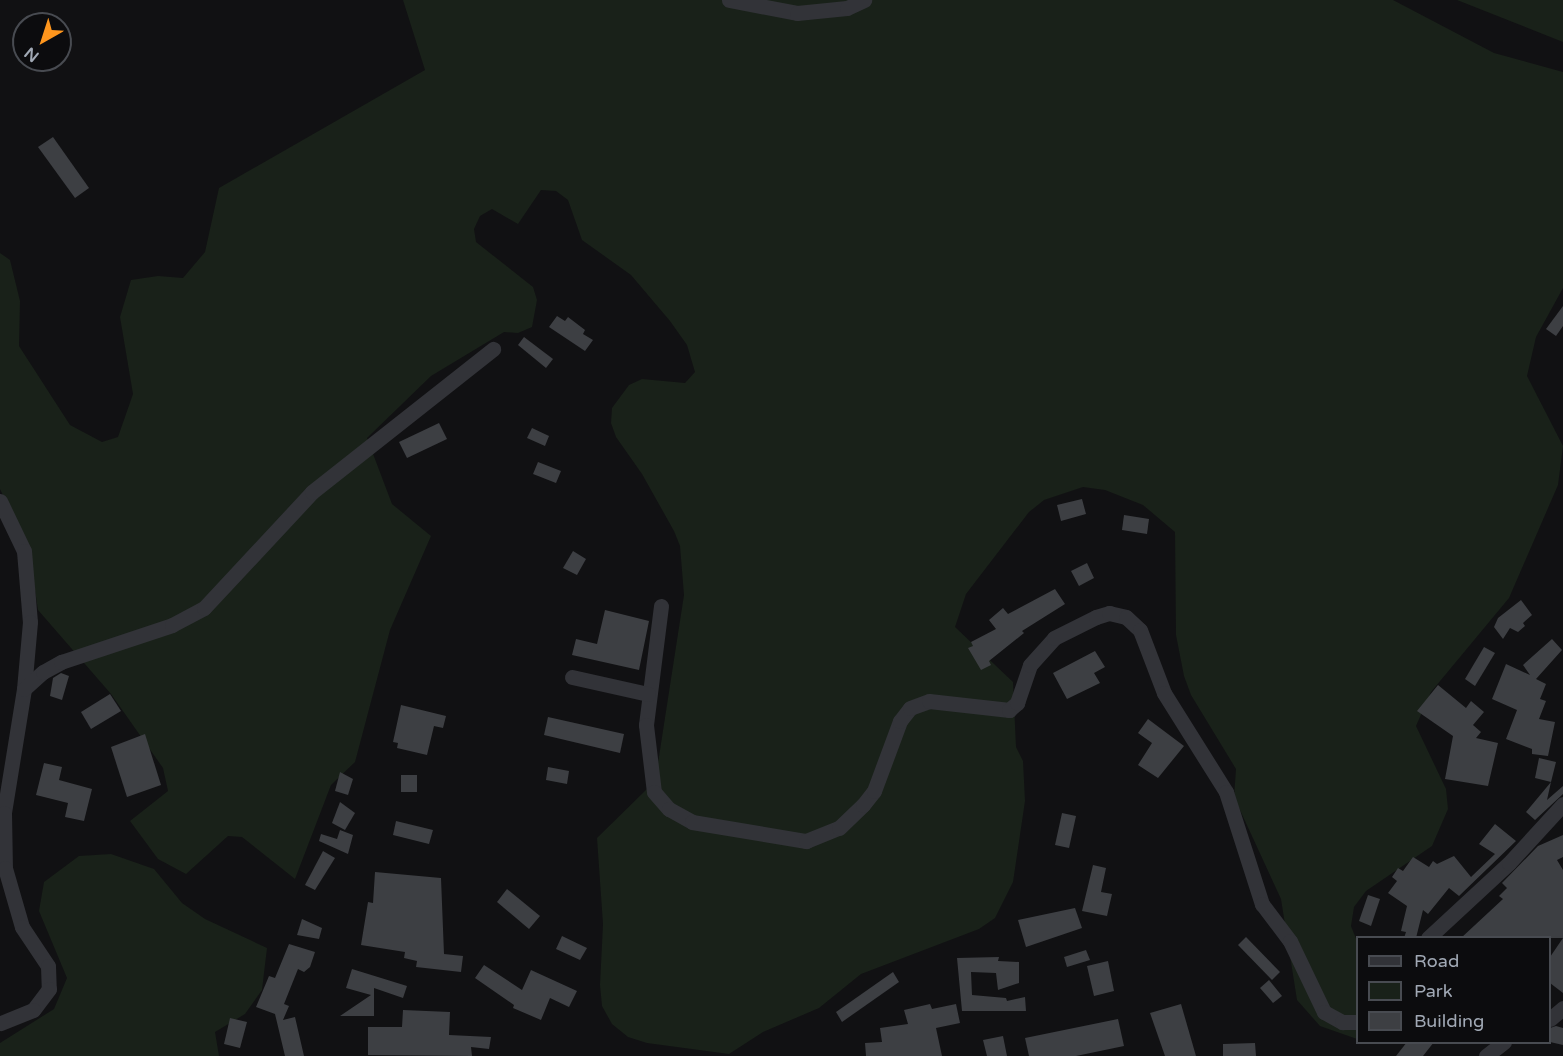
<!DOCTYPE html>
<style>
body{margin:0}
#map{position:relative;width:1563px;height:1056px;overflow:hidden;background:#111113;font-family:"Varela Round",sans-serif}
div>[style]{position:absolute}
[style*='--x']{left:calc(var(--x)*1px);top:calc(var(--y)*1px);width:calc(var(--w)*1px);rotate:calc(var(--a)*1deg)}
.green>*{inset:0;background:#192119}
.building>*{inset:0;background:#3d3f43}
.minor>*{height:15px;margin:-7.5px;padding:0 7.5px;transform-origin:7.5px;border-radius:7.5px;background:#323338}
span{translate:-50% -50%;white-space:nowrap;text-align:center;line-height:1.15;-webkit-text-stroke:4.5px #0c0c0e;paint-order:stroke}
.legend{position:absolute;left:1356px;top:936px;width:195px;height:108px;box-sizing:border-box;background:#0c0c0e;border:2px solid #484b51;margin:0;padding:8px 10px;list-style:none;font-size:18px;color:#a1a9b5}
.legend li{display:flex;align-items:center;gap:12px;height:30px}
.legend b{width:30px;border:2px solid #484b51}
.north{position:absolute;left:12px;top:12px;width:60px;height:60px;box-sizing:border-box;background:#0c0c0e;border:2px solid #484b51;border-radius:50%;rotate:219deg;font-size:16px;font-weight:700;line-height:24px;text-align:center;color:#a1a9b5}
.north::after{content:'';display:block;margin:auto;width:21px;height:27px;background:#ff961d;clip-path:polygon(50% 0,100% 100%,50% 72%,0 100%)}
</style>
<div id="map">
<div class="green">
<div style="clip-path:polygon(403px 0,1393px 0,1494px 53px,1563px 72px,1563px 288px,1536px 337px,1527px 376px,1563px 446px,1558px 485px,1509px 598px,1431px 692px,1416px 726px,1446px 789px,1448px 809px,1432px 846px,1366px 891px,1354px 907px,1351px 926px,1357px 941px,1357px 1039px,1320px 1026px,1297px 1000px,1281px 899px,1234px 797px,1236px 769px,1191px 695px,1184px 676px,1176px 635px,1175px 532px,1143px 505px,1105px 490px,1083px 487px,1044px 500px,1029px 512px,966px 594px,955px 627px,1013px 682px,1016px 747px,1023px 761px,1025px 801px,1013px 882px,995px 918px,979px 929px,861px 974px,819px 1008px,763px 1032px,729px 1054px,647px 1043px,628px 1037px,612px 1024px,602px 1006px,600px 985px,603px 924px,597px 838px,650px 786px,658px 763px,684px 595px,680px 546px,674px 531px,642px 474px,616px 437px,611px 423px,612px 408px,629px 385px,642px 379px,685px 383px,695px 372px,687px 345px,670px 321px,631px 275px,582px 240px,568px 200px,556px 191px,541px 190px,518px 224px,492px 209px,480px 216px,474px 229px,476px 242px,533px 287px,537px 300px,532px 327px,518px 333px,504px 332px,431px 376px,367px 438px,392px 504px,431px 536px,390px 630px,355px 762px,331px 785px,295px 879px,242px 837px,228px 836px,186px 874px,158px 859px,130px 821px,168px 791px,163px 768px,111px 694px,38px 610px,29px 551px,0 489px,0 253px,10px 260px,20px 301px,19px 346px,70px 425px,102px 442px,118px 437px,133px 394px,120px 317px,131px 280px,158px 276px,183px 278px,205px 252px,219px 188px,425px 70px)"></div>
<div style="clip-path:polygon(1457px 0,1563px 0,1563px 42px)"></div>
<div style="clip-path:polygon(111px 854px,154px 869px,182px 903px,205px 919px,267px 948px,262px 990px,245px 1014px,215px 1032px,219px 1056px,0 1056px,0 1043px,54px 1009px,67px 978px,39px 911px,44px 882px,79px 856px)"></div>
</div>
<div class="building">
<div style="clip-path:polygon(53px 137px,89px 188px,75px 198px,38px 147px)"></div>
<div style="clip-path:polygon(1563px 306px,1563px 326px,1556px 336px,1546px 329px)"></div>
<div style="clip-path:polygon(557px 316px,565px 321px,568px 317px,585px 330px,583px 334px,593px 340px,585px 351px,549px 327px)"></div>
<div style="clip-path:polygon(524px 337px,553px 359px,546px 368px,518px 345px)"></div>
<div style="clip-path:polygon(439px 423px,447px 439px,407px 458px,399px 442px)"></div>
<div style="clip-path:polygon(532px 428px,549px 436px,545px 446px,527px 438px)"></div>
<div style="clip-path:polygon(538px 462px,561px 471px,556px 483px,533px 474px)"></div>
<div style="clip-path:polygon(1082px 499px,1086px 514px,1061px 521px,1057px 505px)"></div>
<div style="clip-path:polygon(1124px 515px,1149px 519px,1147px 534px,1122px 530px)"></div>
<div style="clip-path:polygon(573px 551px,586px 559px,577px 575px,563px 568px)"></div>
<div style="clip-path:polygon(1087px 563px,1094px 578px,1079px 586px,1071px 571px)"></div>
<div style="clip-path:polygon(1055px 589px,1065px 604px,1022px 631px,1024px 633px,989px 661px,991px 665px,981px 670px,968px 648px,973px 646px,971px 642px,996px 629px,989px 620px,1003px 608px,1008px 614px)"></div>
<div style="clip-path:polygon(1521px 600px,1532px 615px,1523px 623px,1525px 626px,1518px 632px,1510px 628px,1503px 639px,1494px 627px,1498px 618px)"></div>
<div style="clip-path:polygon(605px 610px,649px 621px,639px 670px,572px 655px,576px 639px,597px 644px)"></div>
<div style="clip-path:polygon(1552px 639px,1562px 650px,1536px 679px,1546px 684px,1540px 699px,1546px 701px,1539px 719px,1555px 722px,1548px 756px,1532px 754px,1532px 749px,1506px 739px,1517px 710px,1492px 699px,1506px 664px,1530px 675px,1523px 665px)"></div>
<div style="clip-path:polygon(1484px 647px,1495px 653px,1475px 686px,1465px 679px)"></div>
<div style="clip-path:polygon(1095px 651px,1105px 667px,1094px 673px,1100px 683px,1067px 699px,1053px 673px)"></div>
<div style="clip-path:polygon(61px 673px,69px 676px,62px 700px,50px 696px,53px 678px)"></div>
<div style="clip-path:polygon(1438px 685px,1466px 708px,1471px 701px,1484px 712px,1473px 725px,1481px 732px,1476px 738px,1498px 743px,1488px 786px,1445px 779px,1453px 736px,1417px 711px)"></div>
<div style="clip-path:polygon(110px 694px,121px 711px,91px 729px,81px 712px)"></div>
<div style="clip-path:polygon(401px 705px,446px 716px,443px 728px,434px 726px,427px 755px,397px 748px,398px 743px,393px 742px)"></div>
<div style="clip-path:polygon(548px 717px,624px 734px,620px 753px,544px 735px)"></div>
<div style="clip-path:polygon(1148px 719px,1184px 746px,1158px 778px,1138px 765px,1152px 743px,1138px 733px)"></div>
<div style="clip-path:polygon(145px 734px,161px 785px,127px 797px,111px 747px)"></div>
<div style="clip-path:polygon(1539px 758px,1556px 762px,1551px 782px,1535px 778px)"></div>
<div style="clip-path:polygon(44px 763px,62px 767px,59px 780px,92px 789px,84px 821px,65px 817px,68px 803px,36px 795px)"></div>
<div style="clip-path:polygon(548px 767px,569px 771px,567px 784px,546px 780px)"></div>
<div style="clip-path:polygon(340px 772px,353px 779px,348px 795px,335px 791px)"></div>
<div style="clip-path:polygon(401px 775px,417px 775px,417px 792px,401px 792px)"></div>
<div style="clip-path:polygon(1551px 782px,1547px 800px,1563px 786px,1563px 794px,1535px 820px,1526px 812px)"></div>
<div style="clip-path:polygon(340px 802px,355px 813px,345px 830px,332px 823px)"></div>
<div style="clip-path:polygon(1062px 813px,1076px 816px,1069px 848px,1055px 845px)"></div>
<div style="clip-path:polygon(396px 821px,433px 830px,429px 844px,393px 835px)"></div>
<div style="clip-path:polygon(1495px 824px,1516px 841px,1459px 896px,1449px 888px,1428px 914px,1423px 910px,1416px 938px,1404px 938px,1406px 932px,1401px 931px,1407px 906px,1388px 893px,1397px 881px,1392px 877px,1398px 868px,1403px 871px,1413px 857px,1429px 867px,1433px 861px,1437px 864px,1454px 856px,1471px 877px,1495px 854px,1479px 844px)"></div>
<div style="clip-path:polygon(340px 830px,353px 835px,348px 854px,319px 841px,321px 834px,337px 839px)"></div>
<div style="clip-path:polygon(1563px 835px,1563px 857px,1557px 860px,1563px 870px,1563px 938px,1461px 938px,1503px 899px,1499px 896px,1507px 888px,1502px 883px,1538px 846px)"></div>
<div style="clip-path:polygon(323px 851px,335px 858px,315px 890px,305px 885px)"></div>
<div style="clip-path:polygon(1093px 865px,1106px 868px,1101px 892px,1112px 894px,1107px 916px,1082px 911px)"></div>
<div style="clip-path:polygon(375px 872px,441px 878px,444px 954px,463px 956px,461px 972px,416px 967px,417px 961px,404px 958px,405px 952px,361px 945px,368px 902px,373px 903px)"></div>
<div style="clip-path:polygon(507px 889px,540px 916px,529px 929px,497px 902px)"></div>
<div style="clip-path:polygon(1368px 895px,1380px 899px,1371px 926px,1359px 921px)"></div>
<div style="clip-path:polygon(1075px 908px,1082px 928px,1026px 947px,1018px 920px)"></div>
<div style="clip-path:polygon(302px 919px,322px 928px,319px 939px,297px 935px)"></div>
<div style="clip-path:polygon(562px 936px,587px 948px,580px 960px,556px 949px)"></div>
<div style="clip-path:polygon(1246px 937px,1280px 972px,1272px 980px,1238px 945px)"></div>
<div style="clip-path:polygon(1563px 938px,1563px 993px,1550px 983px,1550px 957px)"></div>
<div style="clip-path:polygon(289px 944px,315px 952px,310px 967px,304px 972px,298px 969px,284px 1004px,289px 1006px,283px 1020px,295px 1017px,304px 1056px,285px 1056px,275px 1014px,256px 1007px,269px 976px,275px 978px)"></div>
<div style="clip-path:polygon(1086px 950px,1090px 960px,1067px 967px,1064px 957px)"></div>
<div style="clip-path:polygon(999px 957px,998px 961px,1019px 962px,1019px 983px,998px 990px,996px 973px,971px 972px,972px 995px,1006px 998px,1007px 1001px,1025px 997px,1026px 1011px,962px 1011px,957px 958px)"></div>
<div style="clip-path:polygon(1108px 961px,1114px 991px,1094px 996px,1087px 966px)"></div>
<div style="clip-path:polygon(484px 965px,522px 990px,531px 970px,577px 991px,569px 1007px,550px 998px,541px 1020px,513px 1008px,514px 1005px,475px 978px)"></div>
<div style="clip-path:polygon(352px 969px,407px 986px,403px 998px,374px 988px,374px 1016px,340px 1016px,371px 995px,346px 988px)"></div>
<div style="clip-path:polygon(893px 972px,899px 982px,842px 1022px,836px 1012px)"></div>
<div style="clip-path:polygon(1269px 980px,1282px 996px,1273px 1003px,1260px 988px)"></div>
<div style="clip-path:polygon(930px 1004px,932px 1009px,956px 1004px,960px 1023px,936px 1028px,942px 1056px,866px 1056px,865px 1043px,882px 1042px,880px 1028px,908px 1024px,904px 1010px)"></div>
<div style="clip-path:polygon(1181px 1004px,1196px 1056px,1165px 1056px,1150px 1013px)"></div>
<div style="clip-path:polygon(403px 1010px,450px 1012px,449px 1035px,491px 1037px,489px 1049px,471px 1047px,472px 1056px,368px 1055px,368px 1027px,402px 1027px)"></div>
<div style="clip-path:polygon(230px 1018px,247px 1022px,240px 1048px,224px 1044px)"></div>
<div style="clip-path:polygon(1118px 1019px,1124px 1046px,1076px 1056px,1029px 1056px,1025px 1038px)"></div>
<div style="clip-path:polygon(1556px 1026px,1563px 1028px,1563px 1045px,1550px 1042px,1550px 1028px)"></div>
<div style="clip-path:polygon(1003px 1036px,1007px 1056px,987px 1056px,983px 1040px)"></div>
<div style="clip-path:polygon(1407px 1042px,1434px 1042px,1423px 1056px,1396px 1056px)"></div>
<div style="clip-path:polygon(1255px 1043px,1256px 1056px,1223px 1056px,1223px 1044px)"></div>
</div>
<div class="minor">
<div style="--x:729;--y:0;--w:69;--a:10.8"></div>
<div style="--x:797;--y:13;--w:50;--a:-5.7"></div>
<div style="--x:847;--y:8;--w:19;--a:-25"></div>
<div style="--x:0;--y:501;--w:55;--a:64.4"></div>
<div style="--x:24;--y:551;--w:71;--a:85.2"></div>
<div style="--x:30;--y:622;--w:67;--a:95.1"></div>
<div style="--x:24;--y:689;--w:126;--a:99.2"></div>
<div style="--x:4;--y:813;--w:55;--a:89"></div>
<div style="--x:5;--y:868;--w:61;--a:73.9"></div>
<div style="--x:22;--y:927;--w:47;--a:56.3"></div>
<div style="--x:48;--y:966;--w:23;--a:88"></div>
<div style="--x:49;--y:989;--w:26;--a:127"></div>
<div style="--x:33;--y:1010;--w:35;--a:158"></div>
<div style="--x:661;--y:606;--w:120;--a:97.2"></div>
<div style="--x:646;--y:725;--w:67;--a:83.2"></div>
<div style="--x:654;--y:792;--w:23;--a:49"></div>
<div style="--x:669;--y:809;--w:26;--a:29"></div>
<div style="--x:692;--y:822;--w:116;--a:9.5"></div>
<div style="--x:806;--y:841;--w:35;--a:-22"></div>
<div style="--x:839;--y:828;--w:33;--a:-44"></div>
<div style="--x:863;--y:805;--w:18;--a:-52"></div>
<div style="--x:874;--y:791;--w:75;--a:-69.6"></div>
<div style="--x:900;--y:721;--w:16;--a:-52"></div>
<div style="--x:910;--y:708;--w:20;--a:-20"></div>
<div style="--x:929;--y:701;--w:81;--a:6.4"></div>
<div style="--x:1009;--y:710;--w:11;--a:-41"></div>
<div style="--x:1017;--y:703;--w:40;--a:-71.1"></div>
<div style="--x:1030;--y:665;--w:36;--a:-48"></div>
<div style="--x:1054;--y:638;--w:47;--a:-26.6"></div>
<div style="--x:1096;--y:617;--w:14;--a:-17"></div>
<div style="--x:1109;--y:613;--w:17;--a:13"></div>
<div style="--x:1126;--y:617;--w:19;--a:43"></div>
<div style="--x:1140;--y:630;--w:67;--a:69.1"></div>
<div style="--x:1164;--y:693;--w:117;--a:57.9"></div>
<div style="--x:1226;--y:792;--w:118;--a:72.2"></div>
<div style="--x:1262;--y:904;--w:46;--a:52.9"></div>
<div style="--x:1290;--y:941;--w:79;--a:64.4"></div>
<div style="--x:1324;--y:1012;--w:21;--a:29"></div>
<div style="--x:1342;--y:1022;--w:16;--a:0"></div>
<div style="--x:572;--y:677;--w:78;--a:12.6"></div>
<div style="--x:24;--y:689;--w:25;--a:-42"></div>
<div style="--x:43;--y:672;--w:21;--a:-29"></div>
<div style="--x:61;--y:662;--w:117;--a:-18.4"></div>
<div style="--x:172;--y:625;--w:36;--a:-28"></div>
<div style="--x:204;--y:608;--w:158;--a:-47"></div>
<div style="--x:312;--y:492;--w:231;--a:-38.3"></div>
<div style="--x:1428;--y:938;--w:110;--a:-42.8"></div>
<div style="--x:1509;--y:863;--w:80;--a:-47.5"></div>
<div style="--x:1550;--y:1019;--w:17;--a:-40"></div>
<div style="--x:1486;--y:1056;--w:23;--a:-38"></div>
</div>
<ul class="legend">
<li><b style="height:8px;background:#323338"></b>Road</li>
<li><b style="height:16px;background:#192119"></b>Park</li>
<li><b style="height:16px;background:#3d3f43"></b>Building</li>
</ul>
<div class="north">N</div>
</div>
